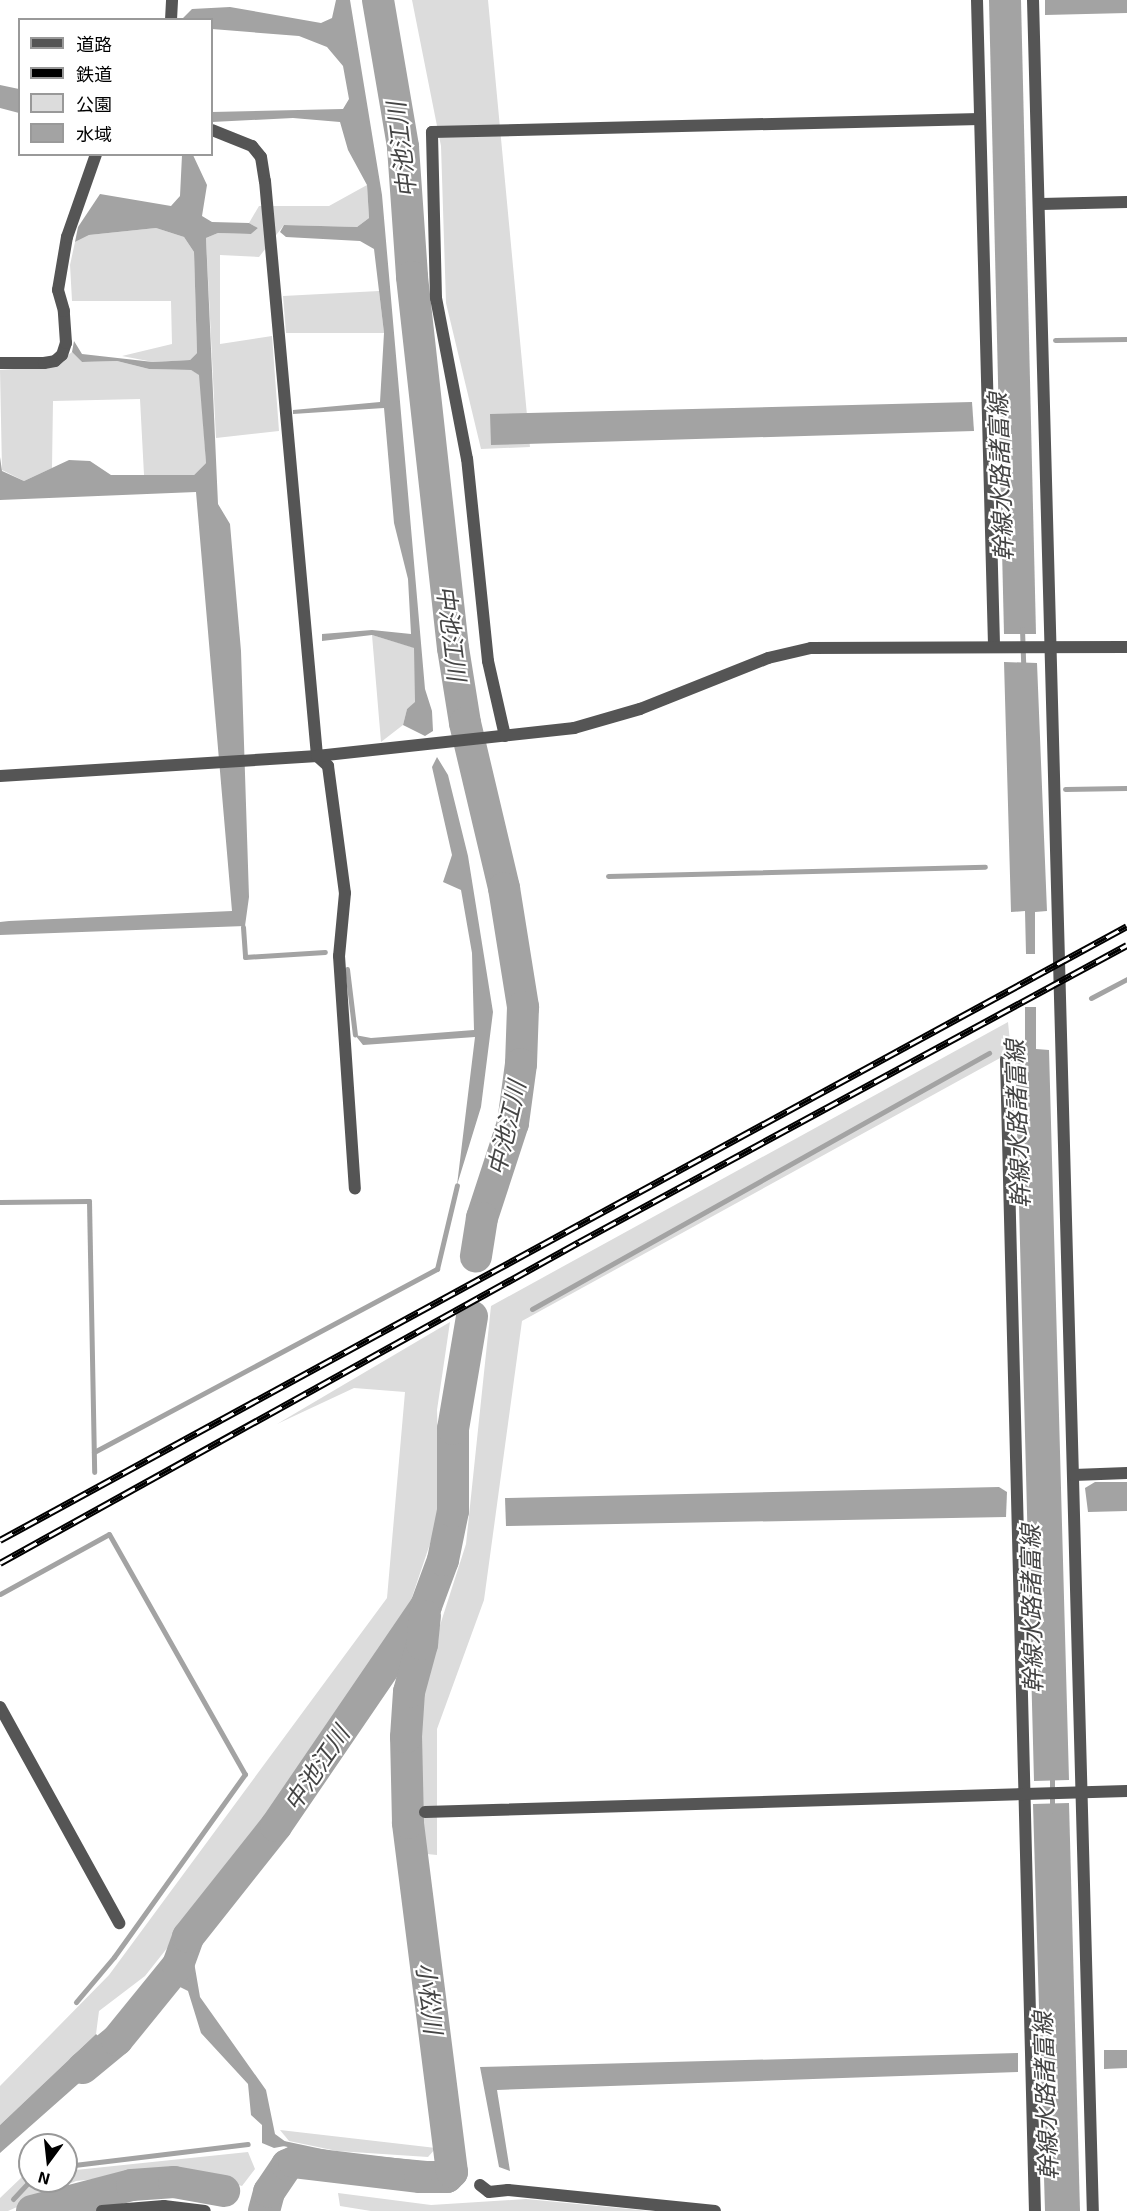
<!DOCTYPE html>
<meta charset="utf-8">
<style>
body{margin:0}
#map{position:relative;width:1127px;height:2211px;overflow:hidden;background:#fff;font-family:"Exo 2","Noto Sans JP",sans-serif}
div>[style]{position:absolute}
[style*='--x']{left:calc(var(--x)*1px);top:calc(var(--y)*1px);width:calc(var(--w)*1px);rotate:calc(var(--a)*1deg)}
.green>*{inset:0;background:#dcdcdc}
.water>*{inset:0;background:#a3a3a3}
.stream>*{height:5px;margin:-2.5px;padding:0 2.5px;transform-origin:2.5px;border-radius:2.5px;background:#a3a3a3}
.river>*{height:32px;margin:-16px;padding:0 16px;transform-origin:16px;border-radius:16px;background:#a3a3a3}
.minor>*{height:12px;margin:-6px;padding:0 6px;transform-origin:6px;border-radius:6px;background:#555}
.rail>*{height:7px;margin-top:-3.5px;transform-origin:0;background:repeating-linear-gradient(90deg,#fff 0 14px,#000 0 28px);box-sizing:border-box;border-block:2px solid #000}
span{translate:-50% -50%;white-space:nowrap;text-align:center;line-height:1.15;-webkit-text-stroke:4.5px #fff;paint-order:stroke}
.water-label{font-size:24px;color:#444;font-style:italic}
.legend{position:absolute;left:18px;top:18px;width:195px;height:138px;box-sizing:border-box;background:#fff;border:2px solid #999;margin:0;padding:8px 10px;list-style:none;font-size:18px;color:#000}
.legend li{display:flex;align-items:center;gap:12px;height:30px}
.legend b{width:30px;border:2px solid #999}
.north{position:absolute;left:18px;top:2133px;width:60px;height:60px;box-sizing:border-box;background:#fff;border:2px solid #999;border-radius:50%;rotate:195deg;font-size:16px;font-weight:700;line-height:24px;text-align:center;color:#000}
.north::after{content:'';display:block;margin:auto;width:21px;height:27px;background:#000;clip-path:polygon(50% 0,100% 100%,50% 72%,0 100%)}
</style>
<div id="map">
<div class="green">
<div style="clip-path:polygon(412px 0,488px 0,530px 447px,481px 449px,446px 303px,441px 146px)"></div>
<div style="clip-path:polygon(367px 185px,369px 218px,357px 227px,284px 225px,259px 257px,220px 255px,220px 344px,272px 336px,279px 431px,216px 438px,206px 238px,218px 233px,251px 234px,258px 228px,249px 223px,259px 206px,329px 206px)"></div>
<div style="clip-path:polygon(156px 228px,184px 237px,194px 252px,197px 353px,190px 360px,153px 362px,122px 356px,172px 344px,171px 301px,72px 301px,70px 265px,75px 242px,89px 235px)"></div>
<div style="clip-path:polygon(379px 291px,384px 333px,286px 333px,283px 296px)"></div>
<div style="clip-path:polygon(72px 352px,82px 362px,117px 361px,149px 369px,191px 370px,200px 375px,206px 463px,194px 475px,144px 475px,140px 399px,53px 401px,52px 468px,24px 481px,2px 470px,0 370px,54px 366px)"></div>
<div style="clip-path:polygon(372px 635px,415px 648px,415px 703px,407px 709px,403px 725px,381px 742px)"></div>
<div style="clip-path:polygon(1008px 1022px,1011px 1052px,522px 1321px,484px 1600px,437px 1729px,437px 1855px,417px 1853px,411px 1733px,427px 1666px,466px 1544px,491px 1306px)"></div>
<div style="clip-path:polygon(450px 1322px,437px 1410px,440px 1514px,408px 1609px,267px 1822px,145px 1976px,99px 2011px,96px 2034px,0 2125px,0 2086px,109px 1975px,387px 1598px,405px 1392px,354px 1388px,277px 1424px)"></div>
<div style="clip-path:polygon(280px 2130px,436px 2148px,428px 2157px,337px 2151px,289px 2141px)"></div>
<div style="clip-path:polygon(248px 2152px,255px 2169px,242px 2186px,187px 2170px,76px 2181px,8px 2211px,0 2211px,0 2198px,23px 2176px,30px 2175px,30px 2181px,66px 2181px,66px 2171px)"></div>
<div style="clip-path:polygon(338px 2193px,431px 2205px,526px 2199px,650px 2211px,371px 2211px,340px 2206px)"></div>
</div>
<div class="water">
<div style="clip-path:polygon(336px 0,350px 0,382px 195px,425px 689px,432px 711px,433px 731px,425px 736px,403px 725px,407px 709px,415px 702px,414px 648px,372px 635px,322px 641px,322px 634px,372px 630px,411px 634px,408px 579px,394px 523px,384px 408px,293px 414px,293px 410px,380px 402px,384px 333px,374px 249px,360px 241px,286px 237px,280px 232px,284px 225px,357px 227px,369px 218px,367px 185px,348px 150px,340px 122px,293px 118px,212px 122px,212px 112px,343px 109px,349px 99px,343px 66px,327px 47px,299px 36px,212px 29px,212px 20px,182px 19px,192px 9px,230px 7px,321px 23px,332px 18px)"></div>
<div style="clip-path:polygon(989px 0,1021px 0,1036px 634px,1004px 634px)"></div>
<div style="clip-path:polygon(1045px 0,1127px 0,1127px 13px,1045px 15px)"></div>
<div style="clip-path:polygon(0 85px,19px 89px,19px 113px,0 108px)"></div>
<div style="clip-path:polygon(182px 155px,193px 155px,207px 185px,202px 216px,212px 222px,249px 223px,258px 228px,251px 234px,218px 233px,206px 238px,218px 504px,230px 524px,241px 651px,249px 897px,245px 926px,0 935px,0 922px,9px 921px,232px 911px,196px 492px,0 500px,0 457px,2px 471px,24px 481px,69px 460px,90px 461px,111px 475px,194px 475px,206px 463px,199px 375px,191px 370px,149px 369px,117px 361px,82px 362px,72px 352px,74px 341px,82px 354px,153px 362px,190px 360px,197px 353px,194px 252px,184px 237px,156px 228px,89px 235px,75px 242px,78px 227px,100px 194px,171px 206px,180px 196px)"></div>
<div style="clip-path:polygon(972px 402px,974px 431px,491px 445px,490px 414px)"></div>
<div style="clip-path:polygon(1004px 662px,1037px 663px,1047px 911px,1035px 912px,1035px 954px,1026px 954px,1025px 911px,1011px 912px)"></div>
<div style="clip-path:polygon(437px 757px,448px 775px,468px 856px,493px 1012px,481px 1107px,457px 1185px,475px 1037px,363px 1045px,355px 1035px,371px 1038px,474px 1030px,472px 953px,461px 890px,443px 882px,452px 855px,432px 767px)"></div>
<div style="clip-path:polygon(1025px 1007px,1036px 1007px,1036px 1049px,1049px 1050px,1069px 1780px,1034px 1781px,1015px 1051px,1025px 1049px)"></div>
<div style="clip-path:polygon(1095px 1482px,1127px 1482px,1127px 1511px,1088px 1512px,1085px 1488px)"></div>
<div style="clip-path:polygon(999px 1487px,1007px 1492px,1006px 1517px,506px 1526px,505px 1498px)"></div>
<div style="clip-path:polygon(1069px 1803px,1080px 2211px,1045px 2211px,1033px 1804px)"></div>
<div style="clip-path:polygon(194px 1962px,200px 1997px,266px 2090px,275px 2134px,290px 2145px,274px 2148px,262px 2143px,262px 2125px,251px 2115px,248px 2084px,201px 2033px,188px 1991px,180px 1987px)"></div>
<div style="clip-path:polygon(112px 2033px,121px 2046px,0 2153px,0 2125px,96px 2034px,103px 2041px)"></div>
<div style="clip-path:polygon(1104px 2050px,1127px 2050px,1127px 2068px,1104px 2069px)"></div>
<div style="clip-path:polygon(1018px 2053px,1018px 2072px,497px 2090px,510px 2171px,499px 2167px,480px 2067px)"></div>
</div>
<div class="stream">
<div style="--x:1055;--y:340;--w:72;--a:-0.8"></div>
<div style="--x:1022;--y:629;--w:38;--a:88"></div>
<div style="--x:1065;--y:789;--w:62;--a:-0.9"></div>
<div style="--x:608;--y:876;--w:377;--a:-1.4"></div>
<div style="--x:243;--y:927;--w:30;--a:86"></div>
<div style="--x:245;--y:957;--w:80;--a:-3.6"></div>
<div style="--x:347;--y:969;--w:66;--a:83.1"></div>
<div style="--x:1091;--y:998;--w:41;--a:-27.8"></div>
<div style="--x:0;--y:1202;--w:89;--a:-0.6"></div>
<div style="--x:89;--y:1201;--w:271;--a:88.9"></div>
<div style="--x:532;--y:1309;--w:524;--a:-29.26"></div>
<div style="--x:94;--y:1452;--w:389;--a:-28.1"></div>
<div style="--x:437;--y:1269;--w:86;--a:-76.6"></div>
<div style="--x:0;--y:1594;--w:124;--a:-28.8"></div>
<div style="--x:109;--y:1534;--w:276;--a:60.5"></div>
<div style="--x:245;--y:1774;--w:225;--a:125.6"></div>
<div style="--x:114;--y:1957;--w:59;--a:130.2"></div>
<div style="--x:1052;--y:1775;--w:36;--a:90"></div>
<div style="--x:178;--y:1965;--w:17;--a:50"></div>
<div style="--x:283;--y:2143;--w:58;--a:11.9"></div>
<div style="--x:340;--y:2155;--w:87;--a:5.3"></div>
<div style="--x:66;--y:2166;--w:183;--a:-6.9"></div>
<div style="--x:13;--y:2199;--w:25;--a:-47"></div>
</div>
<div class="river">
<div style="--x:378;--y:0;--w:149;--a:80.3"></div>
<div style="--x:403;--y:147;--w:130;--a:86"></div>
<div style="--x:412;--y:277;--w:373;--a:83.7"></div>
<div style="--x:453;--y:648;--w:76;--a:80.9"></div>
<div style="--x:465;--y:723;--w:170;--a:76.7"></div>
<div style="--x:504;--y:888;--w:121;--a:80.9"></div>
<div style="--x:523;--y:1007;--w:57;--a:92"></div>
<div style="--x:521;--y:1064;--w:60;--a:97.7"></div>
<div style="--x:513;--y:1123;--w:100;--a:108.1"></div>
<div style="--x:482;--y:1218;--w:39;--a:99"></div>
<div style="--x:83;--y:2068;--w:44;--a:-39.5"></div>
<div style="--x:117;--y:2040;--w:97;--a:-50.9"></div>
<div style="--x:178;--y:1965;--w:30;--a:-70"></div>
<div style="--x:188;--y:1937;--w:142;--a:-51.6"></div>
<div style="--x:276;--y:1826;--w:266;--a:-55.7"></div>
<div style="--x:426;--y:1606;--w:49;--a:-69.7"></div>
<div style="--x:443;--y:1560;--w:50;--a:-78.5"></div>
<div style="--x:453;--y:1511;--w:82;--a:-90"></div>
<div style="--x:453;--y:1429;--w:114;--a:-80.4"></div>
<div style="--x:32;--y:2211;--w:103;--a:-14.6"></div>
<div style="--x:132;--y:2185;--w:42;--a:-4.1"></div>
<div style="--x:174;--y:2182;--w:51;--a:10.2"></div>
<div style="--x:264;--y:2211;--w:20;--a:-75"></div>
<div style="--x:269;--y:2192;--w:32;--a:-56"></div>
<div style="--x:287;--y:2165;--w:8;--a:-23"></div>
<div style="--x:294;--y:2162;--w:127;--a:6.8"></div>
<div style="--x:420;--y:2177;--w:27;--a:0"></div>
<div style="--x:447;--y:2177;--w:7;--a:-45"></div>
<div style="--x:452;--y:2172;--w:352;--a:-97.2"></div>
<div style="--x:408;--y:1823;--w:86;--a:-91.3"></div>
<div style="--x:406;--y:1737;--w:45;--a:-86.2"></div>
<div style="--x:409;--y:1692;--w:50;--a:-74.8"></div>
<div style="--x:422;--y:1644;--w:28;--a:-84"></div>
</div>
<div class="minor">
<div style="--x:977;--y:0;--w:647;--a:88.49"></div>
<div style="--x:1033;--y:0;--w:2212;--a:88.45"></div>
<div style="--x:171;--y:20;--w:20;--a:-87"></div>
<div style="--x:212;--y:130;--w:43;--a:21.8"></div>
<div style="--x:252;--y:146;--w:14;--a:51"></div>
<div style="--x:261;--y:157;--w:24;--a:81"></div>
<div style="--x:265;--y:181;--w:577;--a:84.83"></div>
<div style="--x:317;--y:756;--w:15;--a:42"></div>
<div style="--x:328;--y:766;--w:128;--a:82.4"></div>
<div style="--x:345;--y:893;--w:63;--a:95.4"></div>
<div style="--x:339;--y:956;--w:233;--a:86.1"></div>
<div style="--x:1041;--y:204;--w:86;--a:-1.3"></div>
<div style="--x:0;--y:363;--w:44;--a:0"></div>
<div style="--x:44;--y:363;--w:11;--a:-10"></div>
<div style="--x:55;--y:361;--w:9;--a:-41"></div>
<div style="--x:62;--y:355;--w:13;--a:-72"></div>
<div style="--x:66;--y:343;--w:32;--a:-94"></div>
<div style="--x:64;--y:311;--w:22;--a:-106"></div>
<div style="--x:58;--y:290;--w:54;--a:-80.4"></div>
<div style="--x:67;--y:237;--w:88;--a:-70.7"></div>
<div style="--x:505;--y:736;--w:77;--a:-102.8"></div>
<div style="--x:488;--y:661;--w:203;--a:-95.9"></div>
<div style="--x:467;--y:459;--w:164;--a:-100.9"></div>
<div style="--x:436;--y:298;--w:166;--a:-91.4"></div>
<div style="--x:432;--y:132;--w:548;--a:-1.36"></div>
<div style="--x:0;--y:776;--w:318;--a:-3.6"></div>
<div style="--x:317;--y:756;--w:259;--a:-6.2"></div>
<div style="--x:574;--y:728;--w:69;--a:-16.1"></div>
<div style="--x:640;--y:709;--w:138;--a:-21.7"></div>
<div style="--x:768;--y:658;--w:44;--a:-13.1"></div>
<div style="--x:811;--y:648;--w:316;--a:-0.2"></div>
<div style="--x:1006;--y:1059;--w:1152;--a:88.56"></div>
<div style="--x:1074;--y:1475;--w:53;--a:-2.2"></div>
<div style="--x:0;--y:1707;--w:247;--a:61.1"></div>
<div style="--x:425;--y:1812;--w:702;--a:-1.71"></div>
<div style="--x:480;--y:2185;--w:11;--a:38"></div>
<div style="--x:489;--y:2192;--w:19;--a:-6"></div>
<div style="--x:508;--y:2190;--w:208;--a:5.8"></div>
<div style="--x:102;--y:2211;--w:62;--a:-4.6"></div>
<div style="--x:164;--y:2206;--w:41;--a:7"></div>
</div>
<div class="rail">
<div style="--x:0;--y:1540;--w:1283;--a:-28.58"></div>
<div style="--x:0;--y:1563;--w:662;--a:-29"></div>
<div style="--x:579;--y:1242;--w:623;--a:-28.46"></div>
</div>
<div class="water-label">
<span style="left:401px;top:150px;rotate:-97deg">中池江川</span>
<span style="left:1000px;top:477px;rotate:-92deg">幹線水路諸富線</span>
<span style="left:452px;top:633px;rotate:83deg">中池江川</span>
<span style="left:1017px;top:1124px;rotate:-92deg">幹線水路諸富線</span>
<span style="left:506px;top:1128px;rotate:-77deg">中池江川</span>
<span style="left:1031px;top:1609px;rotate:-91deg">幹線水路諸富線</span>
<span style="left:316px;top:1768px;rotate:-56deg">中池江川</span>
<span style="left:430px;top:1998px;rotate:83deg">小松川</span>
<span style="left:1045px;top:2096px;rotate:-92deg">幹線水路諸富線</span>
</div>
<ul class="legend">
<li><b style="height:8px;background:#555"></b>道路</li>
<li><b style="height:8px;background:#000"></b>鉄道</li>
<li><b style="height:16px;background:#dcdcdc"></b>公園</li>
<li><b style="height:16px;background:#a3a3a3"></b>水域</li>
</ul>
<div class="north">N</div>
</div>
